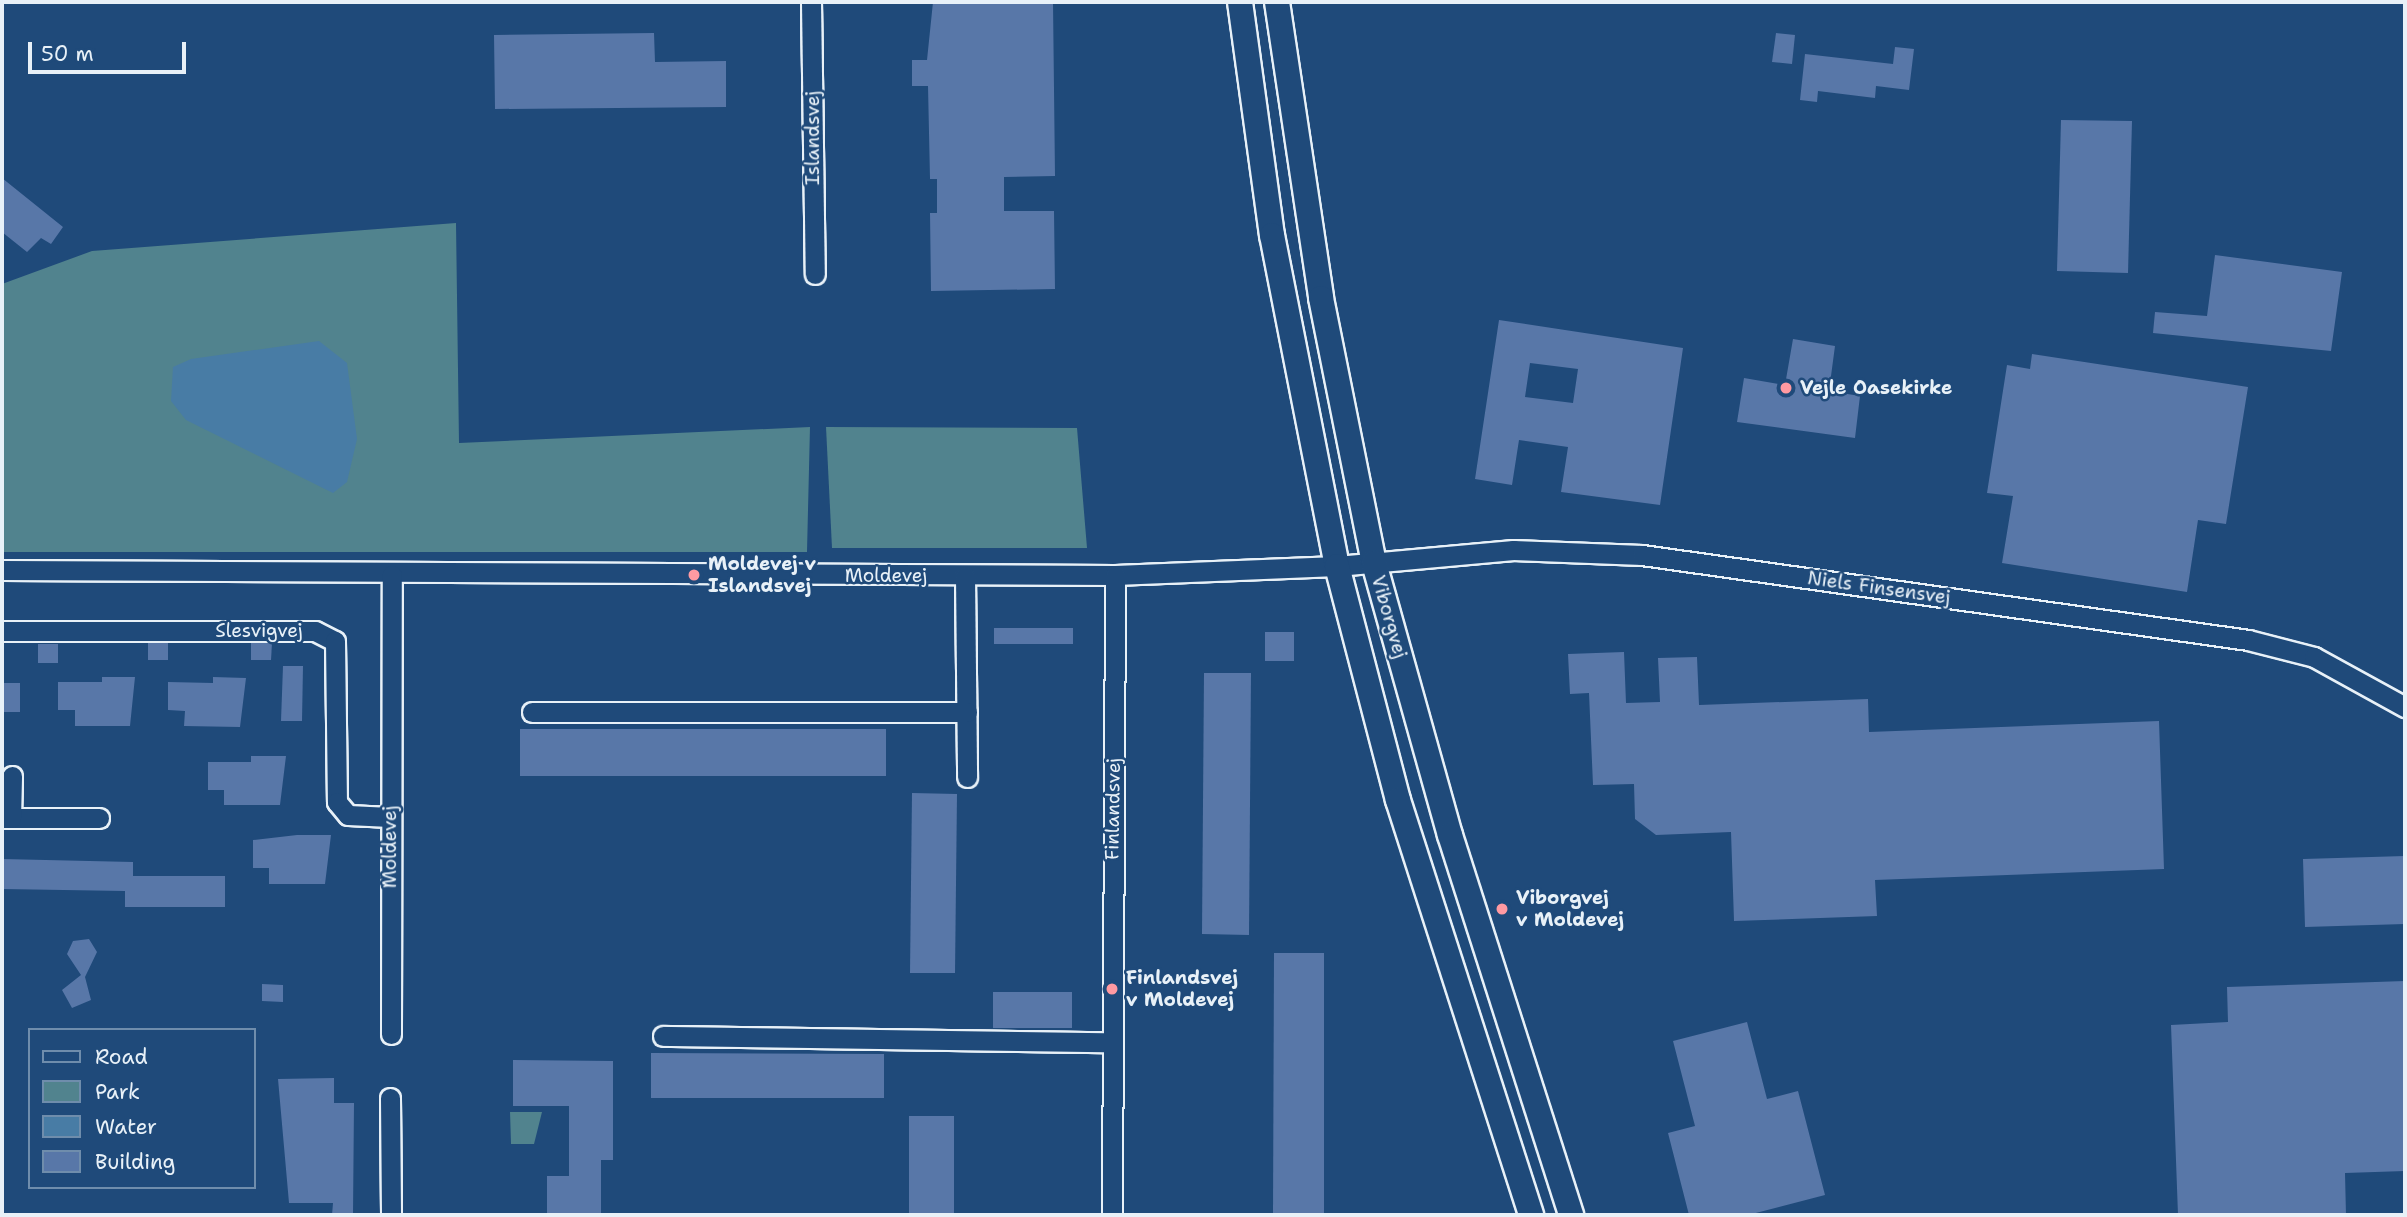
<!DOCTYPE html>
<style>
body{margin:0}
#map{position:relative;width:2407px;height:1217px;overflow:hidden;background:#1f4a7a;font-family:"Shantell Sans",sans-serif}
div>[style]{position:absolute}
[style*='--x']{left:calc(var(--x)*1px);top:calc(var(--y)*1px);width:calc(var(--w)*1px);rotate:calc(var(--a)*1deg)}
.green>*{inset:0;background:#51838e}
.water>*{inset:0;background:#487ca5}
.building>*{inset:0;background:#5877a8}
.roads{filter:drop-shadow(2px 0 #e8f1f8) drop-shadow(-2px 0 #e8f1f8) drop-shadow(0 2px #e8f1f8) drop-shadow(0 -2px #e8f1f8)}
.minor>*{height:19px;margin:-9.5px;padding:0 9.5px;transform-origin:9.5px;border-radius:9.5px;background:#1f4a7a}
.tertiary>*{height:24px;margin:-12px;padding:0 12px;transform-origin:12px;border-radius:12px;background:#1f4a7a}
.dots>*{width:19px;height:19px;translate:-50% -50%;box-sizing:border-box;border:4px solid #1f4a7a;border-radius:50%}
span{translate:-50% -50%;white-space:nowrap;text-align:center;line-height:1.15;-webkit-text-stroke:5px #1f4a7a;paint-order:stroke}
.street-label{font-size:19px;color:#e8f1f8}
.poi-label{font-size:19px;color:#e8f1f8;font-weight:700}
.left{translate:0 -50%;text-align:left}
.frame{position:absolute;inset:0;border:4px solid #e8f1f8;pointer-events:none}
.legend{position:absolute;left:28px;top:1028px;width:228px;height:161px;box-sizing:border-box;background:#1f4a7a;border:2px solid #6f8dac;margin:0;padding:9px 12px;list-style:none;font-size:21px;color:#e8f1f8}
.legend li{display:flex;align-items:center;gap:14px;height:35px}
.legend b{width:35px;border:2px solid #6f8dac}
.scale{position:absolute;left:28px;top:42px;width:158px;height:32px;box-sizing:border-box;border:4px solid #e8f1f8;border-top:0;padding-left:9px;font-size:21px;line-height:24px;white-space:nowrap;color:#e8f1f8;-webkit-text-stroke:5px #1f4a7a;paint-order:stroke}
</style>
<div id="map">
<div class="green">
<div style="clip-path:polygon(456px 223px,459px 443px,810px 427px,807px 552px,2px 552px,2px 284px,92px 251px)"></div>
<div style="clip-path:polygon(826px 427px,1077px 428px,1087px 548px,832px 548px)"></div>
<div style="clip-path:polygon(510px 1112px,542px 1112px,534px 1144px,511px 1144px)"></div>
</div>
<div class="water">
<div style="clip-path:polygon(319px 341px,347px 363px,357px 439px,347px 482px,333px 493px,186px 420px,171px 401px,173px 367px,191px 359px)"></div>
</div>
<div class="building">
<div style="clip-path:polygon(933px 2px,1053px 2px,1055px 176px,1004px 177px,1004px 211px,1054px 211px,1055px 289px,931px 291px,930px 213px,937px 213px,937px 179px,930px 179px,928px 86px,912px 86px,912px 60px,927px 60px)"></div>
<div style="clip-path:polygon(654px 33px,655px 62px,726px 61px,726px 107px,495px 109px,494px 35px)"></div>
<div style="clip-path:polygon(1776px 33px,1795px 35px,1792px 64px,1772px 62px)"></div>
<div style="clip-path:polygon(1895px 47px,1914px 49px,1909px 90px,1876px 86px,1875px 98px,1818px 91px,1817px 102px,1800px 100px,1805px 54px,1893px 64px)"></div>
<div style="clip-path:polygon(2061px 120px,2132px 121px,2128px 273px,2057px 271px)"></div>
<div style="clip-path:polygon(2px 178px,63px 227px,51px 244px,41px 238px,27px 252px,2px 232px)"></div>
<div style="clip-path:polygon(2215px 255px,2342px 272px,2331px 351px,2153px 333px,2155px 312px,2207px 316px)"></div>
<div style="clip-path:polygon(evenodd,1499px 320px,1683px 348px,1660px 505px,1561px 492px,1568px 447px,1519px 440px,1512px 485px,1475px 479px,1499px 320px,1530px 363px,1578px 369px,1573px 403px,1525px 397px,1530px 363px)"></div>
<div style="clip-path:polygon(1793px 339px,1835px 346px,1829px 391px,1860px 396px,1855px 438px,1737px 422px,1744px 378px,1785px 385px)"></div>
<div style="clip-path:polygon(2032px 354px,2248px 387px,2226px 524px,2198px 520px,2187px 592px,2002px 563px,2013px 496px,1987px 493px,2007px 365px,2030px 369px)"></div>
<div style="clip-path:polygon(994px 628px,1073px 628px,1073px 644px,994px 644px)"></div>
<div style="clip-path:polygon(1265px 632px,1294px 632px,1294px 661px,1265px 661px)"></div>
<div style="clip-path:polygon(148px 643px,168px 643px,168px 660px,148px 660px)"></div>
<div style="clip-path:polygon(251px 643px,272px 643px,271px 660px,251px 660px)"></div>
<div style="clip-path:polygon(38px 644px,58px 644px,58px 663px,38px 663px)"></div>
<div style="clip-path:polygon(1624px 652px,1626px 703px,1660px 702px,1658px 658px,1697px 657px,1699px 705px,1868px 699px,1869px 732px,2159px 721px,2164px 869px,1875px 880px,1877px 916px,1734px 921px,1731px 832px,1656px 835px,1635px 819px,1634px 784px,1593px 785px,1589px 693px,1570px 694px,1568px 654px)"></div>
<div style="clip-path:polygon(283px 666px,303px 666px,302px 721px,281px 721px)"></div>
<div style="clip-path:polygon(1204px 673px,1251px 673px,1249px 935px,1202px 934px)"></div>
<div style="clip-path:polygon(102px 677px,135px 677px,130px 726px,75px 726px,75px 710px,58px 710px,58px 682px,102px 682px)"></div>
<div style="clip-path:polygon(213px 677px,246px 678px,240px 727px,184px 726px,185px 711px,168px 710px,168px 682px,213px 683px)"></div>
<div style="clip-path:polygon(2px 683px,20px 683px,20px 712px,2px 712px)"></div>
<div style="clip-path:polygon(520px 729px,886px 729px,886px 776px,520px 776px)"></div>
<div style="clip-path:polygon(251px 756px,286px 756px,280px 805px,224px 805px,224px 790px,208px 790px,208px 762px,251px 762px)"></div>
<div style="clip-path:polygon(912px 793px,957px 794px,955px 973px,910px 973px)"></div>
<div style="clip-path:polygon(297px 835px,331px 835px,325px 884px,269px 884px,269px 868px,253px 868px,253px 840px)"></div>
<div style="clip-path:polygon(2405px 856px,2405px 924px,2305px 927px,2303px 859px)"></div>
<div style="clip-path:polygon(2px 859px,133px 862px,133px 876px,225px 876px,225px 907px,125px 907px,125px 891px,2px 889px)"></div>
<div style="clip-path:polygon(89px 939px,97px 952px,85px 977px,91px 1000px,72px 1008px,62px 990px,81px 975px,67px 954px,73px 941px)"></div>
<div style="clip-path:polygon(1274px 953px,1324px 953px,1324px 1215px,1273px 1215px)"></div>
<div style="clip-path:polygon(2405px 981px,2405px 1171px,2345px 1173px,2346px 1215px,2178px 1215px,2171px 1025px,2228px 1022px,2227px 987px)"></div>
<div style="clip-path:polygon(262px 984px,283px 985px,283px 1002px,262px 1001px)"></div>
<div style="clip-path:polygon(993px 992px,1072px 992px,1072px 1028px,993px 1028px)"></div>
<div style="clip-path:polygon(1747px 1022px,1767px 1099px,1798px 1091px,1825px 1195px,1748px 1215px,1689px 1215px,1668px 1133px,1695px 1126px,1673px 1041px)"></div>
<div style="clip-path:polygon(651px 1053px,884px 1054px,884px 1098px,651px 1098px)"></div>
<div style="clip-path:polygon(513px 1060px,613px 1061px,613px 1160px,601px 1160px,601px 1215px,547px 1215px,547px 1176px,569px 1176px,569px 1106px,513px 1106px)"></div>
<div style="clip-path:polygon(334px 1078px,334px 1103px,354px 1103px,353px 1215px,332px 1215px,333px 1203px,289px 1203px,278px 1079px)"></div>
<div style="clip-path:polygon(909px 1116px,954px 1116px,954px 1215px,909px 1215px)"></div>
</div>
<div class="roads">
<div class="minor">
<div style="--x:811;--y:2;--w:272;--a:89.2"></div>
<div style="--x:2;--y:570;--w:1113;--a:0.26"></div>
<div style="--x:1115;--y:575;--w:222;--a:-2.3"></div>
<div style="--x:1337;--y:566;--w:177;--a:-5.2"></div>
<div style="--x:1513;--y:550;--w:129;--a:2.2"></div>
<div style="--x:1642;--y:555;--w:612;--a:7.98"></div>
<div style="--x:2248;--y:640;--w:68;--a:14.4"></div>
<div style="--x:2314;--y:657;--w:104;--a:28.8"></div>
<div style="--x:965;--y:576;--w:201;--a:89.4"></div>
<div style="--x:2;--y:631;--w:313;--a:0"></div>
<div style="--x:315;--y:631;--w:22;--a:27"></div>
<div style="--x:335;--y:641;--w:161;--a:89.3"></div>
<div style="--x:337;--y:802;--w:17;--a:50"></div>
<div style="--x:348;--y:815;--w:42;--a:2.7"></div>
<div style="--x:532;--y:712;--w:435;--a:0"></div>
<div style="--x:2;--y:818;--w:97;--a:0"></div>
<div style="--x:11;--y:818;--w:42;--a:-88.6"></div>
<div style="--x:391;--y:1034;--w:459;--a:-89.9"></div>
<div style="--x:663;--y:1036;--w:449;--a:0.8"></div>
<div style="--x:390;--y:1098;--w:117;--a:89.5"></div>
<div style="--x:1112;--y:1215;--w:640;--a:-89.73"></div>
</div>
<div class="tertiary">
<div style="--x:1240;--y:2;--w:235;--a:82.2"></div>
<div style="--x:1272;--y:235;--w:337;--a:78.9"></div>
<div style="--x:1337;--y:566;--w:242;--a:75.4"></div>
<div style="--x:1398;--y:800;--w:436;--a:72.2"></div>
<div style="--x:1277;--y:2;--w:299;--a:81.5"></div>
<div style="--x:1321;--y:298;--w:270;--a:78.7"></div>
<div style="--x:1374;--y:563;--w:282;--a:74.4"></div>
<div style="--x:1450;--y:835;--w:399;--a:72.3"></div>
</div>
</div>
<div class="dots">
<div style="left:1786px;top:388px;background:#ff9aa2"></div>
<div style="left:694px;top:575px;background:#ff9aa2"></div>
<div style="left:1502px;top:909px;background:#ff9aa2"></div>
<div style="left:1112px;top:989px;background:#ff9aa2"></div>
</div>
<div class="street-label">
<span style="left:813px;top:138px;rotate:-90deg">Islandsvej</span>
<span style="left:886px;top:576px">Moldevej</span>
<span style="left:1879px;top:588px;rotate:8deg">Niels Finsensvej</span>
<span style="left:1389px;top:617px;rotate:74deg">Viborgvej</span>
<span style="left:259px;top:631px">Slesvigvej</span>
<span style="left:1113px;top:809px;rotate:-89deg">Finlandsvej</span>
<span style="left:390px;top:847px;rotate:-90deg">Moldevej</span>
</div>
<div class="poi-label">
<span class="left" style="left:1800px;top:388px">Vejle Oasekirke</span>
<span class="left" style="left:708px;top:575px">Moldevej v<br>Islandsvej</span>
<span class="left" style="left:1516px;top:909px">Viborgvej<br>v Moldevej</span>
<span class="left" style="left:1126px;top:989px">Finlandsvej<br>v Moldevej</span>
</div>
<div class="frame"></div>
<ul class="legend">
<li><b style="height:9px;background:#1f4a7a"></b>Road</li>
<li><b style="height:19px;background:#51838e"></b>Park</li>
<li><b style="height:19px;background:#487ca5"></b>Water</li>
<li><b style="height:19px;background:#5877a8"></b>Building</li>
</ul>
<div class="scale">50 m</div>
</div>
